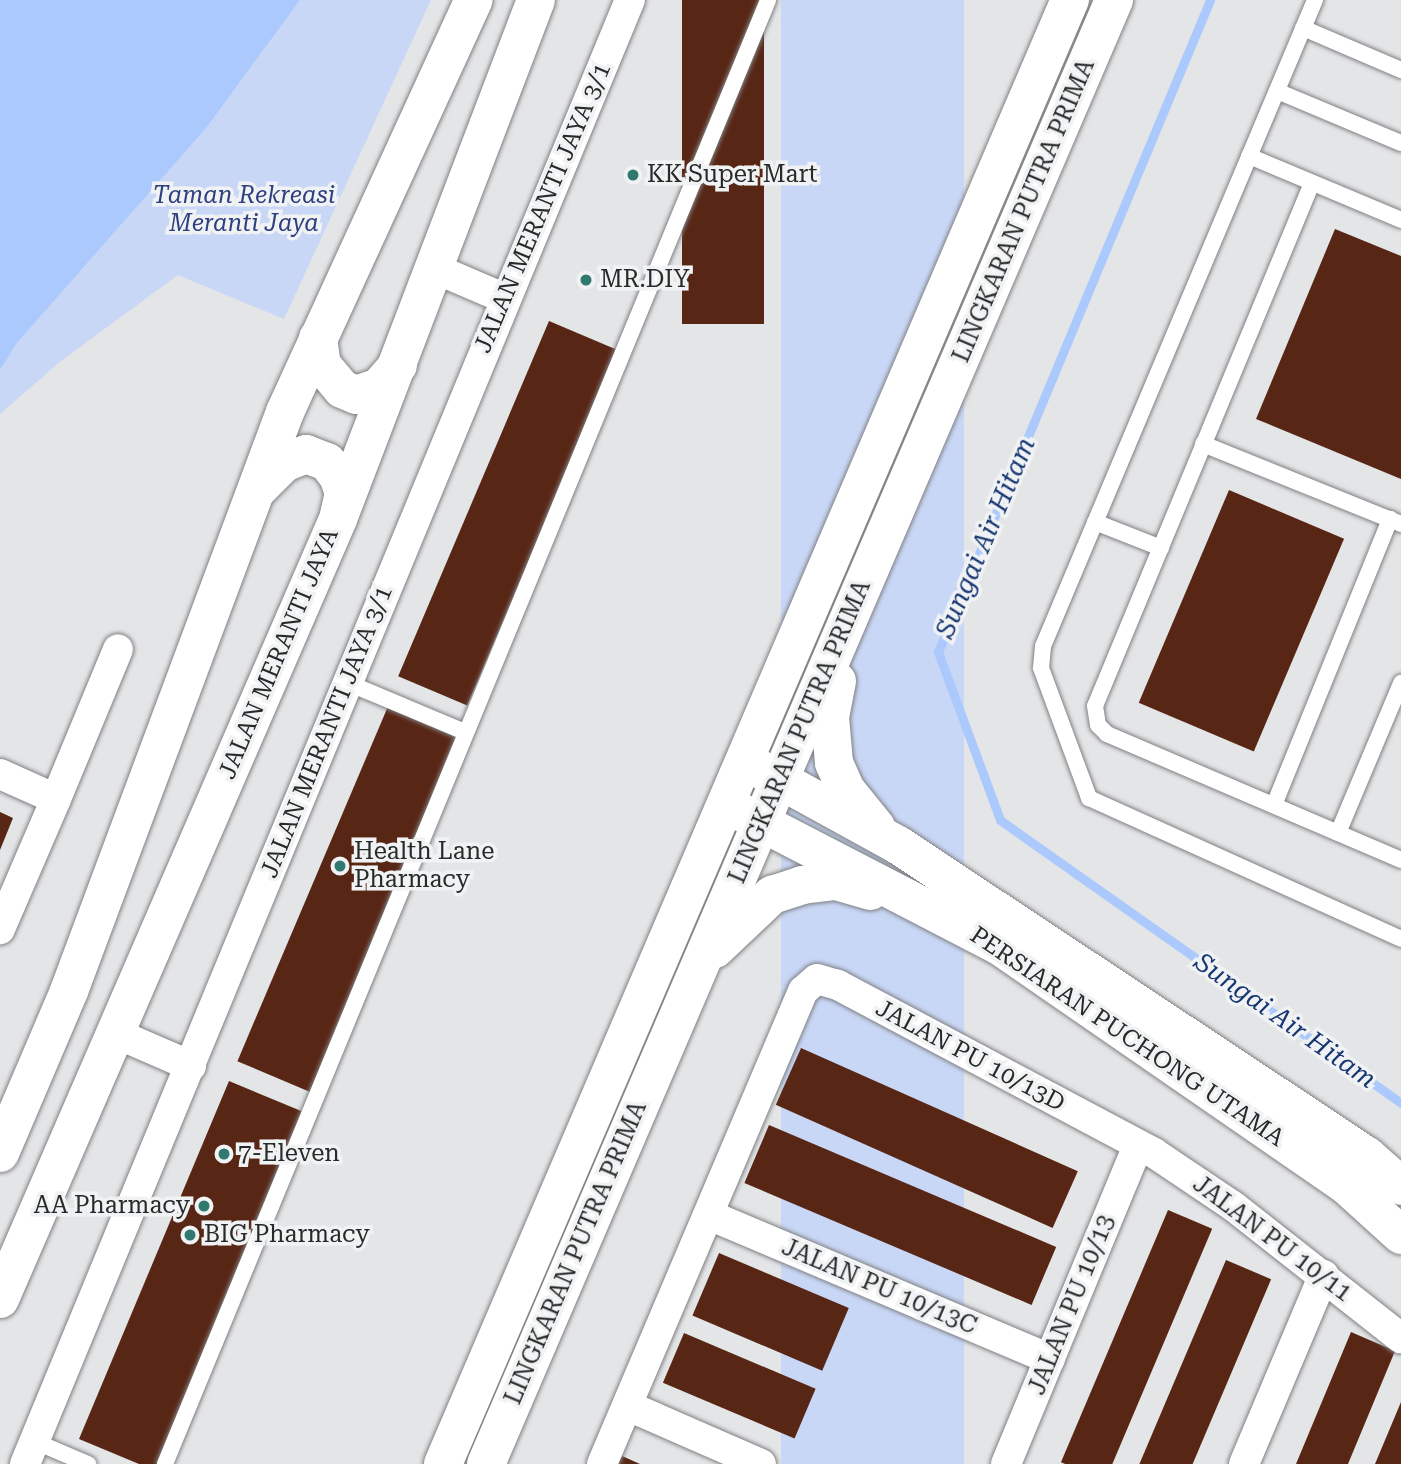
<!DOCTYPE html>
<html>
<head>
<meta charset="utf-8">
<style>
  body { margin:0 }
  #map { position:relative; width:1401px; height:1464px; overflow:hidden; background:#e4e5e7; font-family:"Roboto Serif",serif }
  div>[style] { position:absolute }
  .green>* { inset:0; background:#c9d7f7; transform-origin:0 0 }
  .water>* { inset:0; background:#abc9fc }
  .stream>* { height:9px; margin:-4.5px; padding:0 4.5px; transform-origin:4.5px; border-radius:4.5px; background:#abc9fc }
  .building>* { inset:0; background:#582615; transform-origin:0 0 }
  .roads { filter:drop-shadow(0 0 2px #808183) drop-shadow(0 0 2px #808183) }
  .lane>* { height:16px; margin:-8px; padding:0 8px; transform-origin:8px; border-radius:8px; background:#fff }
  .street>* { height:30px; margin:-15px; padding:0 15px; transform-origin:15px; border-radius:15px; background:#fff }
  .secondary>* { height:38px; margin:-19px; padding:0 19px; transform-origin:19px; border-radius:19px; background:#fff }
  .dots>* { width:19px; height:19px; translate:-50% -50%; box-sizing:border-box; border:4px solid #f1f2f4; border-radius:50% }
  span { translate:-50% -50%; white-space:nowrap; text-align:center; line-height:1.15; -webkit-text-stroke:7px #f1f2f4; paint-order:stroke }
  .poi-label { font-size:24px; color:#282929 }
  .left { translate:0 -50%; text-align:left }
  .right { translate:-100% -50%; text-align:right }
  .park-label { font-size:24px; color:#2d4080; font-style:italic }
  .street-label { font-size:24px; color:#282929 }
  .water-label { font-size:26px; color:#173772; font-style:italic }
</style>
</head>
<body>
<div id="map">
  <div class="green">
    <div style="clip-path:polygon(300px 0,431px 0,284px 319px,178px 275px,61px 361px,0 414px,0 370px,17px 343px,207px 127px)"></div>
    <div style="left:781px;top:0;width:183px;height:1585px"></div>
  </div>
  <div class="water">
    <div style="clip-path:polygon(0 0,300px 0,207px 127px,17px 343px,0 370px)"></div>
  </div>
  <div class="stream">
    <div style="left:1210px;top:0;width:706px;rotate:112.64deg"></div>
    <div style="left:938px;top:652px;width:179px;rotate:69.7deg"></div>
    <div style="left:1000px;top:820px;width:491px;rotate:35.2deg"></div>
  </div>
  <div class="building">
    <div style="left:682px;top:0;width:82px;height:324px"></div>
    <div style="clip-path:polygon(1335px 229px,1401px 256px,1401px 479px,1256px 419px)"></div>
    <div style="left:549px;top:321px;width:75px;height:386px;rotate:23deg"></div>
    <div style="left:1229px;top:490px;width:125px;height:231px;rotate:23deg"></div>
    <div style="left:389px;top:704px;width:79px;height:388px;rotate:23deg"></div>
    <div style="clip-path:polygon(0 812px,13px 818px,0 850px)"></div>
    <div style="left:801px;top:1048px;width:303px;height:62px;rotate:24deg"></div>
    <div style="clip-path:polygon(229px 1081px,306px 1113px,159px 1464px,139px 1464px,79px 1439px)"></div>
    <div style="left:769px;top:1125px;width:312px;height:63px;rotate:23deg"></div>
    <div style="left:1168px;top:1210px;width:48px;height:274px;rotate:23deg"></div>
    <div style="left:719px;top:1253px;width:141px;height:68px;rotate:23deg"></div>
    <div style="left:1226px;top:1260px;width:49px;height:222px;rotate:23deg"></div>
    <div style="clip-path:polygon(1351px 1332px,1395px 1351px,1348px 1464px,1296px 1464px)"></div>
    <div style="left:684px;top:1333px;width:143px;height:54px;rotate:23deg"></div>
    <div style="clip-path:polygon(1401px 1402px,1401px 1464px,1375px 1464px)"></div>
    <div style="clip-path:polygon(622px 1456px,640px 1464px,618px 1464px)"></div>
  </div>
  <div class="roads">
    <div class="lane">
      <div style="left:1315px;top:0;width:701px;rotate:112.83deg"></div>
      <div style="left:1043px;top:646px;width:22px;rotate:95deg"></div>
      <div style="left:1041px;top:668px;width:139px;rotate:69.7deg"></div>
      <div style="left:1089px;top:798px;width:342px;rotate:24.3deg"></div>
      <div style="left:1303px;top:28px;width:107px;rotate:23.2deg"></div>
      <div style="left:1277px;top:91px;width:134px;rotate:22.8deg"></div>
      <div style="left:1249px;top:156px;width:165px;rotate:22.8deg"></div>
      <div style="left:1312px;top:183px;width:566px;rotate:112.53deg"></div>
      <div style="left:1095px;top:706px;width:19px;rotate:81deg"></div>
      <div style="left:1098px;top:725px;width:13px;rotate:45deg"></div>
      <div style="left:1107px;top:734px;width:320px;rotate:23.2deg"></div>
      <div style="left:1203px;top:444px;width:214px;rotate:22deg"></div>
      <div style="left:1095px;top:522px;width:71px;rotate:21.5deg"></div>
      <div style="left:348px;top:683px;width:127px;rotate:22.7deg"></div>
      <div style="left:1274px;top:805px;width:309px;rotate:-67.9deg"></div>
      <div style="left:1338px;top:833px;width:163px;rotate:-67.2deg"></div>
      <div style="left:34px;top:1441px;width:59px;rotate:23.1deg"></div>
      <div style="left:165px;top:1464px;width:1583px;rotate:-67.61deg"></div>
    </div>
    <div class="street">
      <div style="left:436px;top:269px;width:76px;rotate:23.2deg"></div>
      <div style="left:0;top:774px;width:61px;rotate:24.1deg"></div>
      <div style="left:56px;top:799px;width:142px;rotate:113.3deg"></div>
      <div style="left:56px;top:799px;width:162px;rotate:-67.5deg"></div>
      <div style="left:115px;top:1033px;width:83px;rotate:23.5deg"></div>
      <div style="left:709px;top:1215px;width:370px;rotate:22.9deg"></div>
      <div style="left:628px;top:1406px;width:145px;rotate:23.6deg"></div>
      <div style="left:25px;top:1464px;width:1584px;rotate:-67.55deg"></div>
      <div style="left:602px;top:1464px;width:514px;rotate:-66.98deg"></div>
      <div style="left:803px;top:991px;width:18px;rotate:-41deg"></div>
      <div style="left:817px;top:979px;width:22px;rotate:16deg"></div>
      <div style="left:838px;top:985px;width:358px;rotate:28deg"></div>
      <div style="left:1154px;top:1153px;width:95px;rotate:33.9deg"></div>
      <div style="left:1233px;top:1206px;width:214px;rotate:38.2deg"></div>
      <div style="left:1006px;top:1464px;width:345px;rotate:-67.5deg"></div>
      <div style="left:1244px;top:1464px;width:205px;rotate:-67.1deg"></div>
    </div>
    <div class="secondary">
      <div style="left:318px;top:338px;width:27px;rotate:82deg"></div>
      <div style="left:322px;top:365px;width:31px;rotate:50deg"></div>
      <div style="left:342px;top:389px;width:15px;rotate:23deg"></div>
      <div style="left:356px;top:395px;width:24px;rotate:-19deg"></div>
      <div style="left:379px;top:387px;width:29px;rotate:-49deg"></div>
      <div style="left:256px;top:491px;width:40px;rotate:-45deg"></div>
      <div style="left:284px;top:463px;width:24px;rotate:-22deg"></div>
      <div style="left:306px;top:454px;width:22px;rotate:21deg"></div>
      <div style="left:327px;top:462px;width:18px;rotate:52deg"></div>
      <div style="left:338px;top:476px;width:18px;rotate:71deg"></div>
      <div style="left:344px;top:493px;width:22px;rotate:103deg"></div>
      <div style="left:837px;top:681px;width:37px;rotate:101deg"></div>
      <div style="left:830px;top:717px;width:46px;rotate:85deg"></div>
      <div style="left:834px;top:763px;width:30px;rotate:66deg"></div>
      <div style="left:846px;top:790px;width:48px;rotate:51deg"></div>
      <div style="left:758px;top:768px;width:160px;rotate:28.8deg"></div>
      <div style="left:898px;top:845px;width:563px;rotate:33.55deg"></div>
      <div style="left:1367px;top:1156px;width:45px;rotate:41.4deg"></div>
      <div style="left:739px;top:811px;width:292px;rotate:27.4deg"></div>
      <div style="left:998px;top:945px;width:424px;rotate:34.6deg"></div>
      <div style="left:1347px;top:1186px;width:73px;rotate:42.2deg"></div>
      <div style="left:715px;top:949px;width:79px;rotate:-43.5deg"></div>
      <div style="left:772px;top:895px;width:32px;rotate:-18deg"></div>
      <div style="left:802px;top:885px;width:34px;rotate:-7deg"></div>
      <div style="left:836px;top:881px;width:36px;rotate:16deg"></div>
      <div style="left:0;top:1153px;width:176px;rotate:-66.9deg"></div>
      <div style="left:69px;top:991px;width:618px;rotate:-69.54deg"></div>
      <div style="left:285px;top:412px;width:453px;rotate:-65.4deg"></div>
      <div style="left:0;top:1299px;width:850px;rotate:-66.57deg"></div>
      <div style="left:338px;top:519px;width:555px;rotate:-69.12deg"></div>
      <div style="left:443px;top:1464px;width:1593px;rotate:-66.82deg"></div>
      <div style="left:486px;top:1464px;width:1593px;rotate:-66.78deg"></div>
    </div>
  </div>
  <div class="dots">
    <div style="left:633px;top:175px;background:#31786e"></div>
    <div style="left:586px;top:280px;background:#31786e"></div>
    <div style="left:340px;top:866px;background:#31786e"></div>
    <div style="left:224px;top:1154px;background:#31786e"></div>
    <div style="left:204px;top:1206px;background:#31786e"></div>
    <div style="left:190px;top:1235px;background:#31786e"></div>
  </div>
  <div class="poi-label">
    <span class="left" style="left:647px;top:175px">KK Super Mart</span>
    <span class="left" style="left:600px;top:280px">MR.DIY</span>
    <span class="left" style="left:354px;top:866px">Health Lane<br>Pharmacy</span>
    <span class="left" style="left:238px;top:1154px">7-Eleven</span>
    <span class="right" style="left:190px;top:1206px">AA Pharmacy</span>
    <span class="left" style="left:204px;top:1235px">BIG Pharmacy</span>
  </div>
  <div class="park-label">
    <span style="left:244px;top:210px">Taman Rekreasi<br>Meranti Jaya</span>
  </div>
  <div class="street-label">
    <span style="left:543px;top:208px;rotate:-67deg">JALAN MERANTI JAYA 3/1</span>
    <span style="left:1024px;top:211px;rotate:-67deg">LINGKARAN PUTRA PRIMA</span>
    <span style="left:279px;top:654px;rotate:-67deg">JALAN MERANTI JAYA</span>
    <span style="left:327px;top:732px;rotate:-68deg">JALAN MERANTI JAYA 3/1</span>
    <span style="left:800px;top:732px;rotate:-67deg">LINGKARAN PUTRA PRIMA</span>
    <span style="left:1127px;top:1037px;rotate:34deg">PERSIARAN PUCHONG UTAMA</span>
    <span style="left:970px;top:1056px;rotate:28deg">JALAN PU 10/13D</span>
    <span style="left:1272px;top:1239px;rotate:37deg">JALAN PU 10/11</span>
    <span style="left:576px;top:1253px;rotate:-67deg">LINGKARAN PUTRA PRIMA</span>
    <span style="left:879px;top:1287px;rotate:23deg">JALAN PU 10/13C</span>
    <span style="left:1072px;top:1305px;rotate:-68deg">JALAN PU 10/13</span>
  </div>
  <div class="water-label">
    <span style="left:986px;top:538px;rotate:-67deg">Sungai Air Hitam</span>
    <span style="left:1285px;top:1021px;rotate:35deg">Sungai Air Hitam</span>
  </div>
</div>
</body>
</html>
